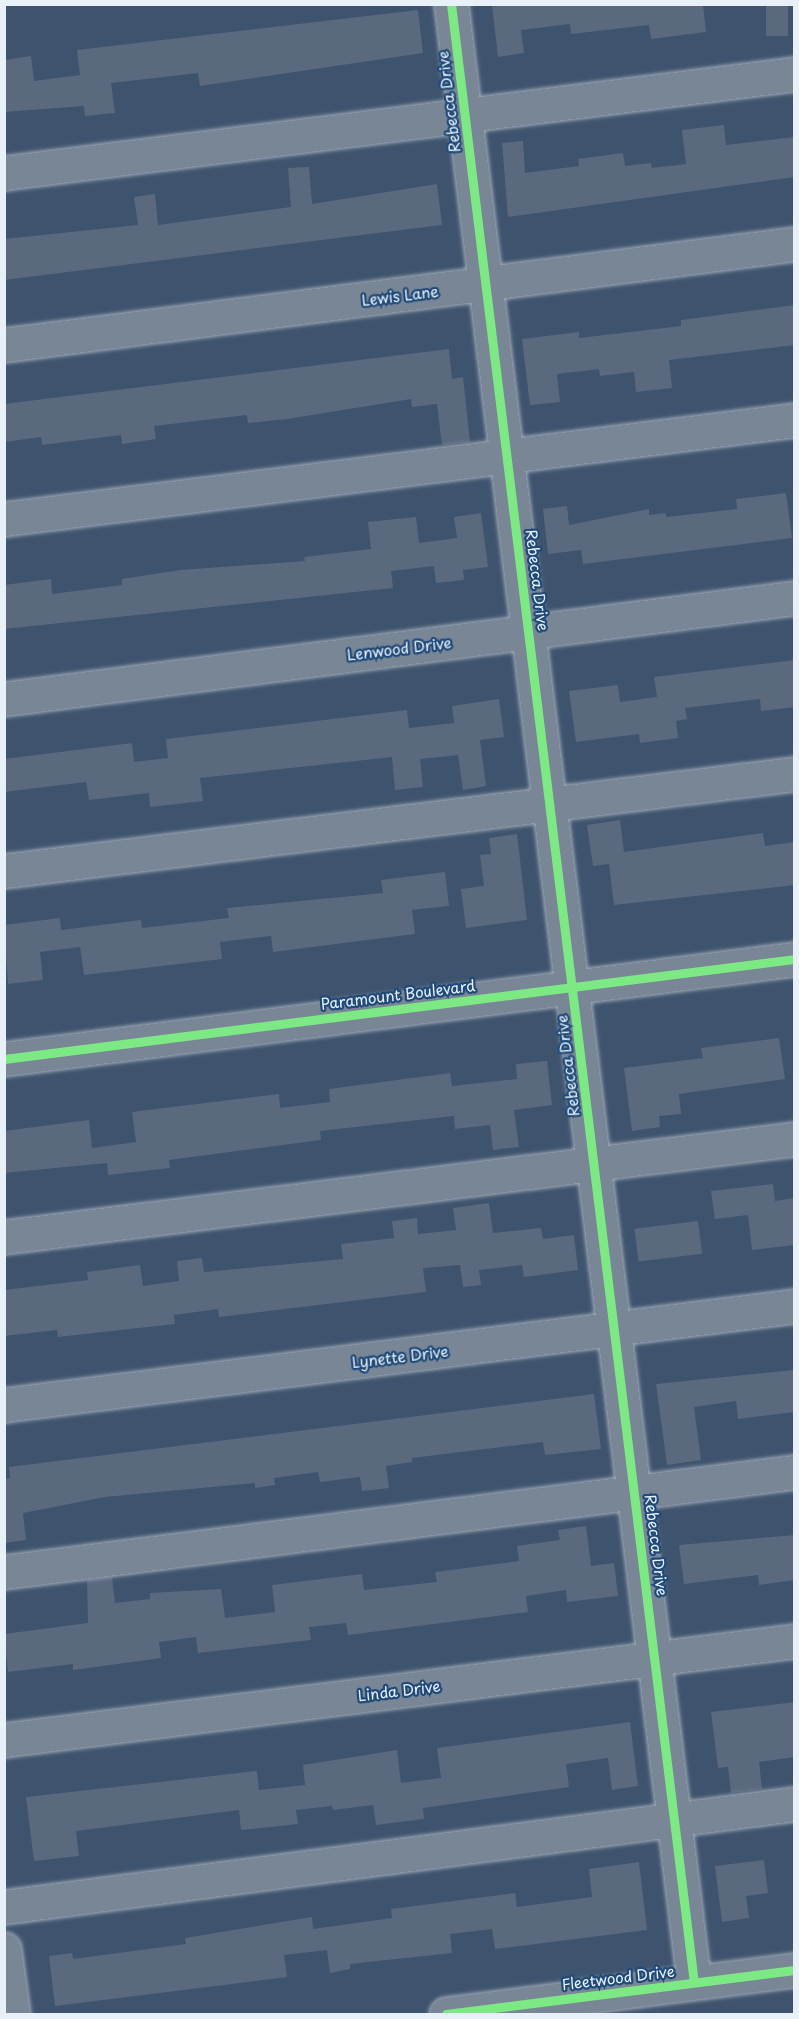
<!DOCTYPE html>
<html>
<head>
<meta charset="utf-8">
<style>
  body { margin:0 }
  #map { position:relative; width:799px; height:2019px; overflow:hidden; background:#3e536d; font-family:"Playpen Sans",sans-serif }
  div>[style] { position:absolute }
  .building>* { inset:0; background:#5b697e; transform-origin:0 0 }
  .roads { filter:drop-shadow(0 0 2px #9ea9b7) drop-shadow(0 0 2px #9ea9b7) }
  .minor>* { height:33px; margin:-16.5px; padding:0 16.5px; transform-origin:16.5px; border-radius:16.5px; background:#798695 }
  .major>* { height:33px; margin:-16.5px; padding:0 16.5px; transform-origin:16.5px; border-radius:16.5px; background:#798695 }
  .cycleway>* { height:9px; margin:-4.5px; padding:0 4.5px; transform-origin:4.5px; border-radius:4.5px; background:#7ce984 }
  span { translate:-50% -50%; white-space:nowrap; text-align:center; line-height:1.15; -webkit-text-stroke:4.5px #1f4a7a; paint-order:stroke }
  .street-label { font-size:15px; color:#e8f1f8 }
  .frame { position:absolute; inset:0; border:6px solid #e8f1f8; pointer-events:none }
</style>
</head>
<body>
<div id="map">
  <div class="building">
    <div style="clip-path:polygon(492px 4px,703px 4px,706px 32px,651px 39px,649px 25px,571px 34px,570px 24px,521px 30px,524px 53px,498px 57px)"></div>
    <div style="left:766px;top:4px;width:22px;height:32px"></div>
    <div style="clip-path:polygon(418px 10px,423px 53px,200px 86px,198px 73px,111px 83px,115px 113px,85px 116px,84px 106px,4px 112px,4px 60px,31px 56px,34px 81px,80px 75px,77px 50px)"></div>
    <div style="clip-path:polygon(724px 125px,726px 145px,795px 137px,795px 177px,508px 217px,502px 143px,523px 141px,525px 173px,579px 166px,578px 159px,623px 153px,625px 166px,651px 163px,652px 168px,686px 164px,682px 130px)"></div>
    <div style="clip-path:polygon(309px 167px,312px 204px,437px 184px,442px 225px,4px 280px,4px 239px,138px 225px,134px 197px,155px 194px,158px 225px,291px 207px,288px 168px)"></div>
    <div style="clip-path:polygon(795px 305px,795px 345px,669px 360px,672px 388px,636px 392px,634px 372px,600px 376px,599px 369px,557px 374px,560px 402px,530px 405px,522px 339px,579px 332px,579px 338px,681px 326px,681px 320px)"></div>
    <div style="clip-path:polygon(449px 349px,452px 379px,463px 377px,470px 442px,442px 445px,437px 404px,412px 407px,411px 399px,287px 419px,248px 423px,247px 415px,154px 426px,156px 439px,122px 444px,121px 435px,42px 445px,41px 437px,4px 442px,4px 404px)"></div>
    <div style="clip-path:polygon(786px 493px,792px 538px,583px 564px,581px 550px,548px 554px,543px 509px,567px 506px,569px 525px,649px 509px,649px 515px,666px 513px,666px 517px,737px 509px,736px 499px)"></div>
    <div style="clip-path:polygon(481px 513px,488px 567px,463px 570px,464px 580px,436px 583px,434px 566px,391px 571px,393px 588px,4px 629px,4px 585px,51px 579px,52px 594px,122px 585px,122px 579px,180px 570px,305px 561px,304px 557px,371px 549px,368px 522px,416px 517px,419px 543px,457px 538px,454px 517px)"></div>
    <div style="clip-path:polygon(795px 660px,795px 707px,761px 711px,760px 699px,685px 708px,687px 719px,676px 721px,678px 738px,640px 743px,639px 734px,576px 742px,569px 691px,618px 685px,620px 702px,657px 697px,654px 677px)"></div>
    <div style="clip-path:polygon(499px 699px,504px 737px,480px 740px,486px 786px,463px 790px,458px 755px,420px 759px,423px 787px,395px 790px,392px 757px,200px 778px,203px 801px,150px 807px,149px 793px,89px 800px,86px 782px,4px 792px,4px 759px,132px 743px,134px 762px,168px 758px,166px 739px,407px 710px,409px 728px,454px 723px,452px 706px)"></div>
    <div style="clip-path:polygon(620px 820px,624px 852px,763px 833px,765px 846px,795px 842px,795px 885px,614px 905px,609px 864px,593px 866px,587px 825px)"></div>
    <div style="clip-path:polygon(517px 834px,527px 920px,466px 928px,461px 889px,484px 886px,480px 855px,491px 854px,489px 838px)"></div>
    <div style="clip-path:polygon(445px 872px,449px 906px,412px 910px,415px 934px,273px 952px,271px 936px,220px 942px,222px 959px,84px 975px,80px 947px,40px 952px,43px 980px,8px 984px,4px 925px,60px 918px,61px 930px,141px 920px,142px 928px,229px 918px,227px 908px,383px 893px,381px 880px)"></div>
    <div style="clip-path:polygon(779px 1038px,785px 1079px,679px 1094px,681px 1114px,659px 1116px,660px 1127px,632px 1131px,624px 1068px,703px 1058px,701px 1048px)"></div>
    <div style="clip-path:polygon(547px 1061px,552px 1105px,514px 1110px,519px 1147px,493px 1150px,490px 1125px,455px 1129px,454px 1116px,320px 1131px,321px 1140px,169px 1160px,170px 1168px,108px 1175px,107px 1163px,4px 1173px,4px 1131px,89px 1120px,92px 1148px,136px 1142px,132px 1112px,279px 1094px,280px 1108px,330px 1102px,329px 1089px,450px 1073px,452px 1086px,517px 1079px,516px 1064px)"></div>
    <div style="clip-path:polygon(773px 1184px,775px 1201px,795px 1198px,795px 1245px,752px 1250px,748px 1215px,715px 1219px,711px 1191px)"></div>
    <div style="clip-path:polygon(489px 1203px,493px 1233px,541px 1228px,543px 1239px,574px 1235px,578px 1270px,524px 1277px,522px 1265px,479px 1270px,481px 1285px,463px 1287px,460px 1265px,423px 1268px,426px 1292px,219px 1317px,218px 1309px,174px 1315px,175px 1324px,58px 1337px,57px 1330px,4px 1336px,4px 1290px,88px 1280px,87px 1272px,140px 1265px,143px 1286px,179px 1281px,177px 1261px,202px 1258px,204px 1272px,343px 1259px,341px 1244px,394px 1238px,392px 1221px,417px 1218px,418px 1234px,456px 1230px,453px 1208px)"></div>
    <div style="left:698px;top:1221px;width:33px;height:64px;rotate:83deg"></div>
    <div style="clip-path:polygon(795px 1370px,795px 1412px,738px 1419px,736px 1401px,694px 1407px,701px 1460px,667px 1465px,656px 1384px)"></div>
    <div style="clip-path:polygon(594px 1394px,601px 1449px,545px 1455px,543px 1442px,412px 1458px,412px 1462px,386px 1466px,389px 1488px,362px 1491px,360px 1477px,320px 1482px,318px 1472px,274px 1478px,275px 1485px,255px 1488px,255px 1483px,105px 1497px,23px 1513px,26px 1540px,4px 1543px,4px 1479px,10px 1478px,9px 1467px)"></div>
    <div style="clip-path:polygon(586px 1526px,591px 1566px,614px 1563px,618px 1596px,567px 1602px,566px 1590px,526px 1596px,528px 1612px,348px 1635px,346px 1623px,309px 1627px,311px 1640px,198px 1653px,196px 1637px,159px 1642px,161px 1658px,73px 1670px,73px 1664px,8px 1672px,4px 1634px,88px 1623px,87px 1580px,112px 1577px,115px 1603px,150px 1599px,150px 1593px,221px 1589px,225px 1618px,275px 1612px,272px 1585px,362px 1574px,364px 1590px,437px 1582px,435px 1572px,519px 1561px,517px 1546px,560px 1540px,558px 1530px)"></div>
    <div style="clip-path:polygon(795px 1535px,795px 1580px,759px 1585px,758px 1575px,684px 1584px,679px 1545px)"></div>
    <div style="clip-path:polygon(795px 1702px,795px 1757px,759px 1762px,762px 1789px,731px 1793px,728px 1767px,718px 1768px,711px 1712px)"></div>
    <div style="clip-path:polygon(630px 1722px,638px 1786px,612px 1790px,608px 1758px,566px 1764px,569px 1787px,423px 1808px,424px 1819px,376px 1825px,373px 1805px,333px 1810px,332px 1806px,296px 1810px,298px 1824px,241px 1830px,239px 1810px,76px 1831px,79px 1856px,34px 1861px,26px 1797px,257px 1771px,259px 1790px,305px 1785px,303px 1765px,397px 1750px,401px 1783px,441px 1778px,437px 1748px)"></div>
    <div style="clip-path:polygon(764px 1860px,768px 1893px,746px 1896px,749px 1918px,722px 1922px,715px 1866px)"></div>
    <div style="clip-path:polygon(639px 1862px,647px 1930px,495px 1949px,492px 1929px,450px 1934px,452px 1953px,350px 1964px,350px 1969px,330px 1973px,327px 1950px,284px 1955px,287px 1977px,55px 2006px,49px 1956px,72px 1953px,73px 1959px,186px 1944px,185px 1938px,312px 1917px,313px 1929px,392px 1918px,391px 1909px,515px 1893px,517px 1907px,592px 1897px,589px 1869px)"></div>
  </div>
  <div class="roads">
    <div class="minor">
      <div style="left:451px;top:4px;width:1993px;rotate:83deg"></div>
      <div style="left:4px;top:173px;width:796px;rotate:-7.14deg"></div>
      <div style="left:4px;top:345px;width:796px;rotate:-7.29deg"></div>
      <div style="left:4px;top:519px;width:796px;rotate:-7.14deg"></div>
      <div style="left:4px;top:699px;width:796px;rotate:-7.29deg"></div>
      <div style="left:4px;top:871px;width:796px;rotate:-7deg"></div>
      <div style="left:4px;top:1237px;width:796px;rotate:-7.07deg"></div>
      <div style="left:4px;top:1405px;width:796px;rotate:-7.14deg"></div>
      <div style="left:4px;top:1572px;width:796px;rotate:-7.21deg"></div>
      <div style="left:4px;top:1740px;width:796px;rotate:-7.14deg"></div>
      <div style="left:4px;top:1907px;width:797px;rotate:-7.43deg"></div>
      <div style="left:4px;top:1949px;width:66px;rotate:82.1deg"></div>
      <div style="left:446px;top:2014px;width:351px;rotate:-7.2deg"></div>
    </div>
    <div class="major">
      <div style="left:4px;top:1059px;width:796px;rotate:-7.21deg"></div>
    </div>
  </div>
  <div class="cycleway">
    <div style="left:451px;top:4px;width:1993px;rotate:83deg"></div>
    <div style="left:4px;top:1059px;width:796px;rotate:-7.21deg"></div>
    <div style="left:446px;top:2014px;width:351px;rotate:-7.2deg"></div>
  </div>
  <div class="street-label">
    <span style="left:448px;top:102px;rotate:-97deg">Rebecca Drive</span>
    <span style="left:400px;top:295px;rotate:-7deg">Lewis Lane</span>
    <span style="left:538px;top:580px;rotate:83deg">Rebecca Drive</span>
    <span style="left:399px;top:648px;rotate:-7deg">Lenwood Drive</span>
    <span style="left:398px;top:994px;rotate:-7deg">Paramount Boulevard</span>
    <span style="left:567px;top:1066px;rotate:-97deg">Rebecca Drive</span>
    <span style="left:400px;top:1356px;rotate:-7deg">Lynette Drive</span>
    <span style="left:657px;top:1545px;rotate:83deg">Rebecca Drive</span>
    <span style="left:399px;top:1690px;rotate:-7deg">Linda Drive</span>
    <span style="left:618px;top:1977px;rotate:-7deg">Fleetwood Drive</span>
  </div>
  <div class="frame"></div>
</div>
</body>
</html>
